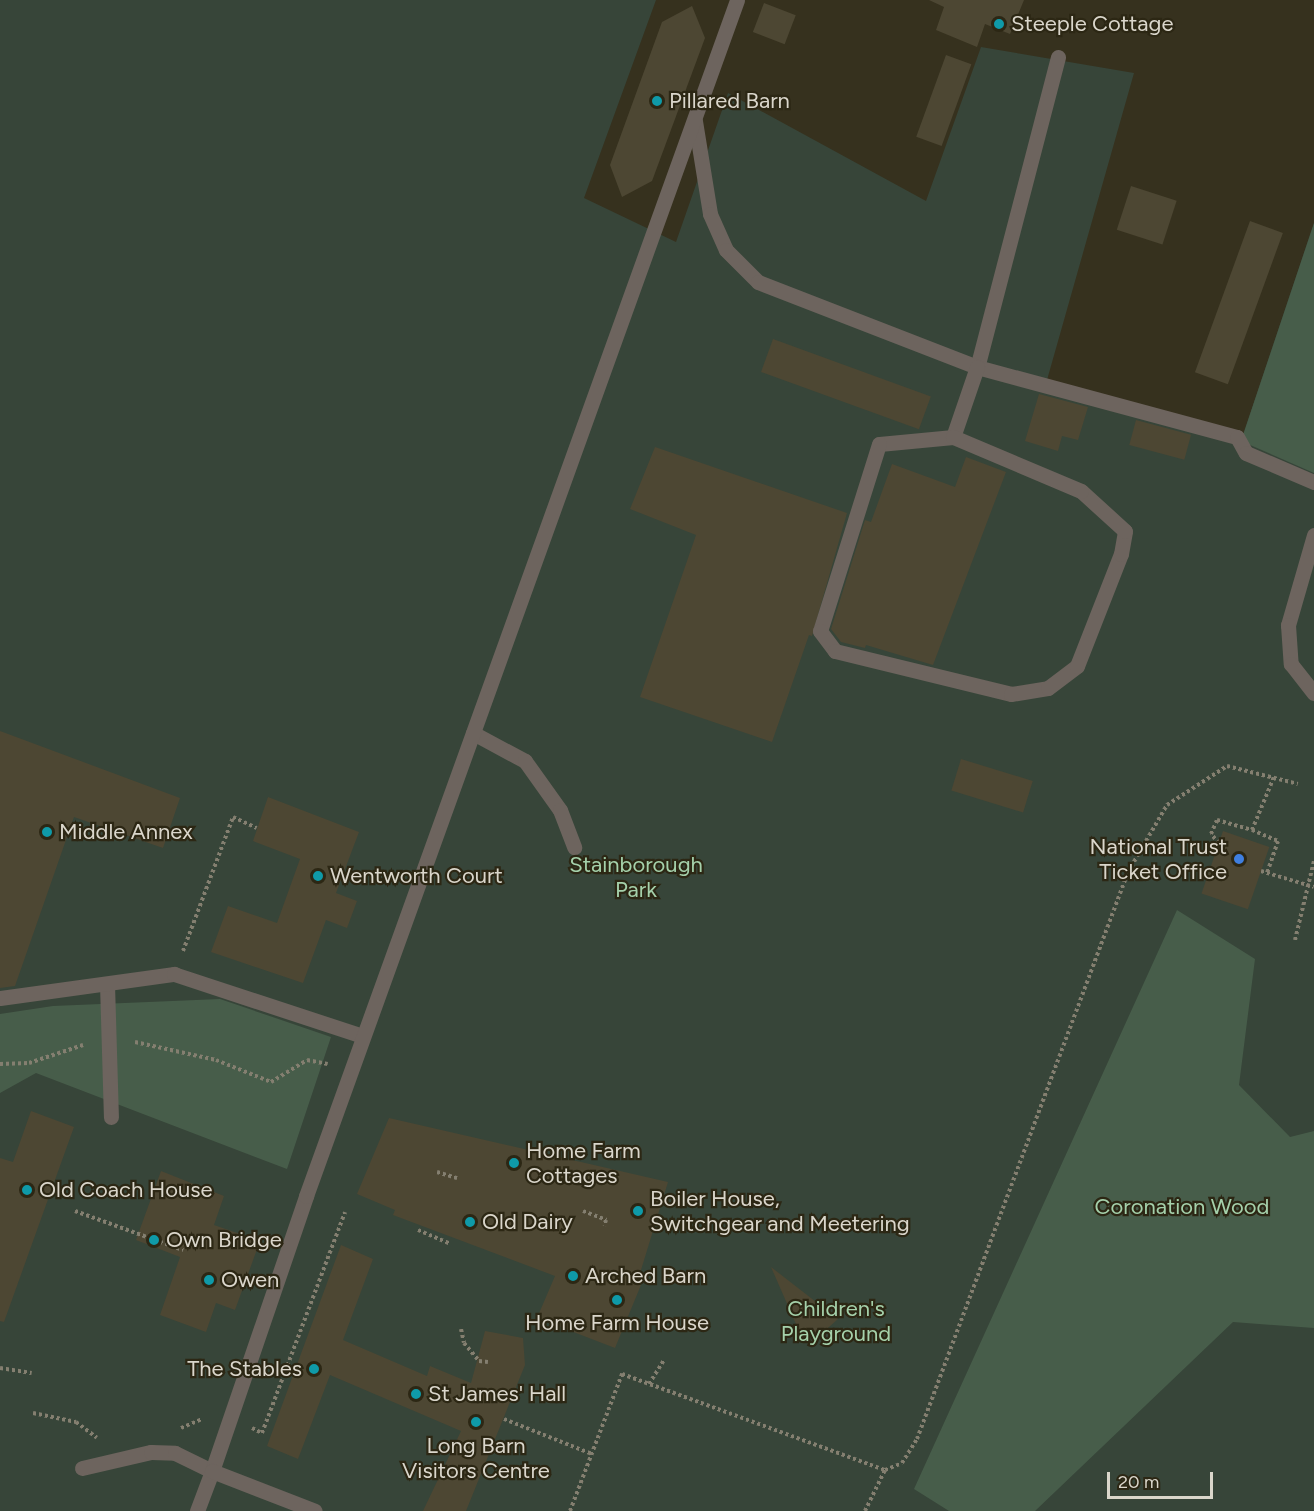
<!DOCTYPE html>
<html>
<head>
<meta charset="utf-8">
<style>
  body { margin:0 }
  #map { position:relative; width:1314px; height:1511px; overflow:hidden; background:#36311e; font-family:Figtree,sans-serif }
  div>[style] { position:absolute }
  .green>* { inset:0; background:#374539 }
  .forest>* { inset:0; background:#475d4a }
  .building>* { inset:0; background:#4d4733; transform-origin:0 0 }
  .path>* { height:4px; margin-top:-2px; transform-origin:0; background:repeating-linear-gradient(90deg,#847f70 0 3px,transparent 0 6px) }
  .minor>* { height:15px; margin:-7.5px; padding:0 7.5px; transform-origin:7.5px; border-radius:7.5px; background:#6d645e }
  .dots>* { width:16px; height:16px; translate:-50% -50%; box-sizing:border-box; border:3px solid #2c2714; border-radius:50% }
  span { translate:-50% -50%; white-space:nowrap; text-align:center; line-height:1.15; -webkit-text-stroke:4.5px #2c2714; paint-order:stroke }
  .poi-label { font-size:22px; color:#dad6cb }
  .left { translate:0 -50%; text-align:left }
  .right { translate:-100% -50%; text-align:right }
  .park-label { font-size:22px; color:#a5d1ab }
  .scale { position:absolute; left:1107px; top:1472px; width:106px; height:27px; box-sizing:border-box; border:3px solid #dad6cb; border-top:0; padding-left:8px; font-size:18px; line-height:21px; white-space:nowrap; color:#dad6cb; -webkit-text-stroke:4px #2c2714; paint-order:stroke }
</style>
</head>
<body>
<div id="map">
  <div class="green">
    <div style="clip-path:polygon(0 0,656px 0,584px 198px,676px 242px,728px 93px,926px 201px,981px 47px,1134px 73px,1047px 380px,1241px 441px,1314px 223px,1314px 1511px,0 1511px)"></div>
  </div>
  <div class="forest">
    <div style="clip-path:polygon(1314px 223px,1314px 473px,1241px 441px)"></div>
    <div style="clip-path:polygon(1177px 910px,1255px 959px,1239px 1085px,1290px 1137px,1314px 1131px,1314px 1328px,1233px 1322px,1035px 1511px,949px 1511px,914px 1489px)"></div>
    <div style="clip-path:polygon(220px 999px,331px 1037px,287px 1169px,36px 1073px,0 1093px,0 1014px,53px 1006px)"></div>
  </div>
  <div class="building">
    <div style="clip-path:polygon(929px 0,1024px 0,1010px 34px,985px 24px,977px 47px,936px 30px,944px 7px)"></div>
    <div style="left:764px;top:3px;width:34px;height:31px;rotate:21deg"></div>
    <div style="clip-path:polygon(692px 6px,705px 38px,652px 181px,622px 197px,610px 165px,662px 22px)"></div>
    <div style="left:946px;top:55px;width:27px;height:87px;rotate:20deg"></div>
    <div style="left:1131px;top:186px;width:48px;height:46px;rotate:18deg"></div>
    <div style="left:1250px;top:221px;width:35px;height:161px;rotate:20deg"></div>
    <div style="left:773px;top:339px;width:168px;height:35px;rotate:20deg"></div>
    <div style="clip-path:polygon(1039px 394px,1088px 407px,1078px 440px,1062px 436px,1058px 451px,1025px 441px)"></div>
    <div style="left:1136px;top:420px;width:57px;height:26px;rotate:15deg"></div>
    <div style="clip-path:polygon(655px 447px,847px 513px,812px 636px,809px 635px,772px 742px,640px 697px,696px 535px,630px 509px)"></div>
    <div style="clip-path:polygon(966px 457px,1006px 472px,933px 665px,866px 645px,865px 648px,841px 642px,831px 629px,865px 520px,871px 522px,892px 464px,955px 487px)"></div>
    <div style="clip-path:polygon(0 731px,180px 798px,163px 848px,74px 817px,15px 986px,0 988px)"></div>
    <div style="left:961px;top:759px;width:75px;height:33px;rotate:17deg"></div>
    <div style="clip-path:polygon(268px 797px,359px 832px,336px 893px,357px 901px,347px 928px,326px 920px,303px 983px,211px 952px,228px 906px,277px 923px,300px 859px,253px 841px)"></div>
    <div style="left:1223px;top:831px;width:49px;height:66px;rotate:19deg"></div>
    <div style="clip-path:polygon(31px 1111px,74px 1127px,4px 1322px,0 1321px,0 1158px,13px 1162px)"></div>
    <div style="clip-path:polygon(389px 1118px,668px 1182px,637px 1283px,641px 1285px,615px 1348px,537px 1318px,555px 1276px,393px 1215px,395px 1210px,357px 1194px)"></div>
    <div style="clip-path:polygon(161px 1171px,224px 1196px,214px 1225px,260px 1241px,235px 1310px,216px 1303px,206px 1332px,160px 1315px,180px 1257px,136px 1240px)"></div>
    <div style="clip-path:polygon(341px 1245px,373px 1259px,343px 1340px,427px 1376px,430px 1366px,471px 1383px,485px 1331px,523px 1338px,525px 1365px,466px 1511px,423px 1511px,461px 1431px,330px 1375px,298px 1459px,267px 1446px)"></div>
    <div style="clip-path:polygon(771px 1267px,838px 1319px,820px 1335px,799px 1331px)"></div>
  </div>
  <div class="path">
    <div style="left:1252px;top:830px;width:28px;rotate:23deg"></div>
    <div style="left:1278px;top:841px;width:34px;rotate:109deg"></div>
    <div style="left:1219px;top:843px;width:12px;rotate:-132deg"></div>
    <div style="left:1211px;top:834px;width:15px;rotate:-67deg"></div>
    <div style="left:1217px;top:820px;width:36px;rotate:16deg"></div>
    <div style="left:1252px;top:830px;width:57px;rotate:-67.5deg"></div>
    <div style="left:1261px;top:871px;width:55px;rotate:16.8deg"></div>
    <div style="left:1295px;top:940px;width:81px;rotate:-76.5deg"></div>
    <div style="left:183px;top:951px;width:143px;rotate:-69.5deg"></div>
    <div style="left:233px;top:817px;width:26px;rotate:25deg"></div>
    <div style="left:135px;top:1042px;width:83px;rotate:12.5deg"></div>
    <div style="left:216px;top:1060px;width:59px;rotate:21.8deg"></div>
    <div style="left:271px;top:1082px;width:42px;rotate:-31.4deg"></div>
    <div style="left:307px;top:1060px;width:21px;rotate:11deg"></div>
    <div style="left:0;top:1064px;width:29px;rotate:-2deg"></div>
    <div style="left:29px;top:1063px;width:57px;rotate:-18.4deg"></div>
    <div style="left:437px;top:1172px;width:21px;rotate:17deg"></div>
    <div style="left:75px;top:1211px;width:115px;rotate:19.9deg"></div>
    <div style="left:583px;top:1211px;width:25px;rotate:21deg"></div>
    <div style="left:606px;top:1220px;width:6px;rotate:108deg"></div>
    <div style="left:418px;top:1230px;width:34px;rotate:23deg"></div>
    <div style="left:461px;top:1329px;width:14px;rotate:78deg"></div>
    <div style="left:464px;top:1343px;width:23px;rotate:50deg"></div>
    <div style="left:479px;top:1361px;width:9px;rotate:6deg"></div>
    <div style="left:0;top:1368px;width:32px;rotate:9deg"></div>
    <div style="left:649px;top:1384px;width:28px;rotate:-58deg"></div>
    <div style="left:33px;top:1413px;width:44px;rotate:11.8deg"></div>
    <div style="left:76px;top:1422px;width:26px;rotate:37deg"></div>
    <div style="left:504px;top:1419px;width:95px;rotate:21.7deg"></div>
    <div style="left:181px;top:1428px;width:23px;rotate:-23deg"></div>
    <div style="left:252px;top:1428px;width:11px;rotate:27deg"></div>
    <div style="left:262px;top:1433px;width:236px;rotate:-69.4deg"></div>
    <div style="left:570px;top:1511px;width:147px;rotate:-69.2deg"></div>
    <div style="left:622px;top:1374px;width:280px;rotate:20.1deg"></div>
    <div style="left:885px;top:1470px;width:18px;rotate:-22deg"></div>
    <div style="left:902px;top:1463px;width:28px;rotate:-58deg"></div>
    <div style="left:917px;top:1439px;width:605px;rotate:-69.59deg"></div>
    <div style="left:1128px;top:872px;width:78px;rotate:-59.8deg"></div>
    <div style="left:1167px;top:805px;width:72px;rotate:-33deg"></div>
    <div style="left:1227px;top:766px;width:73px;rotate:14.2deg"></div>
    <div style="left:865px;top:1511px;width:46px;rotate:-64deg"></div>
  </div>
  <div class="minor">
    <div style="left:1058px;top:57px;width:320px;rotate:104.6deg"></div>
    <div style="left:977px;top:367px;width:269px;rotate:15.1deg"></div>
    <div style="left:1237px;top:437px;width:18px;rotate:61deg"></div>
    <div style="left:1246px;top:453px;width:74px;rotate:23.1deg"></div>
    <div style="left:695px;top:121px;width:94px;rotate:80.8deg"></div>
    <div style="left:710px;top:214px;width:39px;rotate:66deg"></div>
    <div style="left:726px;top:250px;width:45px;rotate:45deg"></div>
    <div style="left:758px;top:282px;width:235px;rotate:21.2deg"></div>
    <div style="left:977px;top:367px;width:74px;rotate:108.9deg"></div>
    <div style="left:953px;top:437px;width:74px;rotate:174.6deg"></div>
    <div style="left:879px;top:444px;width:196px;rotate:107.5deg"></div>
    <div style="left:820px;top:631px;width:25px;rotate:53deg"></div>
    <div style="left:835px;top:651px;width:181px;rotate:13.7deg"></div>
    <div style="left:1011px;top:694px;width:37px;rotate:-9deg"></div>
    <div style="left:1048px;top:688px;width:36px;rotate:-37deg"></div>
    <div style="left:1077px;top:666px;width:120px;rotate:-68.6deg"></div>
    <div style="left:1121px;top:554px;width:23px;rotate:-80deg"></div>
    <div style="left:1125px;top:531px;width:59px;rotate:-137.7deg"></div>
    <div style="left:1081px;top:491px;width:139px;rotate:-157.1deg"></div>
    <div style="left:1314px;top:535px;width:94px;rotate:106.1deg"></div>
    <div style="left:1288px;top:625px;width:39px;rotate:86deg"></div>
    <div style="left:1291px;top:664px;width:37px;rotate:52deg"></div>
    <div style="left:473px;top:733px;width:59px;rotate:28.3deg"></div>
    <div style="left:525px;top:761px;width:60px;rotate:54.5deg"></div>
    <div style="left:560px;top:810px;width:40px;rotate:69deg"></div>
    <div style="left:107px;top:984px;width:133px;rotate:88.3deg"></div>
    <div style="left:0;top:998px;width:176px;rotate:-7.9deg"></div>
    <div style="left:174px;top:974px;width:199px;rotate:18.2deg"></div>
    <div style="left:82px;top:1468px;width:71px;rotate:-13.1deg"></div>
    <div style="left:151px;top:1452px;width:24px;rotate:2deg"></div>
    <div style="left:175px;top:1453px;width:41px;rotate:25.9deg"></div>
    <div style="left:212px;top:1471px;width:291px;rotate:-71.1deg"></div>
    <div style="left:306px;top:1196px;width:1271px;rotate:-70.18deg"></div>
    <div style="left:197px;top:1511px;width:43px;rotate:-69.4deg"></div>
    <div style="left:212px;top:1471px;width:110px;rotate:21.2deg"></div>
  </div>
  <div class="dots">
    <div style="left:999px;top:24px;background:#0f9aa8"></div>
    <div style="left:657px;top:101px;background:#0f9aa8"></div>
    <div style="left:47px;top:832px;background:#0f9aa8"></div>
    <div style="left:1239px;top:859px;background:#3f7fe0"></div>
    <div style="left:318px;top:876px;background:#0f9aa8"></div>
    <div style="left:514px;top:1163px;background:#0f9aa8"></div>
    <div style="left:27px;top:1190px;background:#0f9aa8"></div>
    <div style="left:638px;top:1211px;background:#0f9aa8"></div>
    <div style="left:470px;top:1222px;background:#0f9aa8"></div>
    <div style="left:154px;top:1240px;background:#0f9aa8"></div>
    <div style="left:573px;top:1276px;background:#0f9aa8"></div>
    <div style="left:209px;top:1280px;background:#0f9aa8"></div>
    <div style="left:617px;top:1300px;background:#0f9aa8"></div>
    <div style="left:314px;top:1369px;background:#0f9aa8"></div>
    <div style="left:416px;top:1394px;background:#0f9aa8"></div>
    <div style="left:476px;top:1422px;background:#0f9aa8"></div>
  </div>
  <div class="poi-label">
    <span class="left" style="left:1011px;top:24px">Steeple Cottage</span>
    <span class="left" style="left:669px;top:101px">Pillared Barn</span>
    <span class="left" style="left:59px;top:832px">Middle Annex</span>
    <span class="right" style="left:1227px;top:859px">National Trust<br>Ticket Office</span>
    <span class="left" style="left:330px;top:876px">Wentworth Court</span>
    <span class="left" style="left:526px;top:1163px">Home Farm<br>Cottages</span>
    <span class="left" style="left:39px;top:1190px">Old Coach House</span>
    <span class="left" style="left:650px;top:1211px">Boiler House,<br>Switchgear and Meetering</span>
    <span class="left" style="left:482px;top:1222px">Old Dairy</span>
    <span class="left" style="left:166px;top:1240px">Own Bridge</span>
    <span class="left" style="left:585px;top:1276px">Arched Barn</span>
    <span class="left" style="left:221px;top:1280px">Owen</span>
    <span style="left:617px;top:1323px">Home Farm House</span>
    <span class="right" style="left:302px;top:1369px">The Stables</span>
    <span class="left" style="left:428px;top:1394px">St James' Hall</span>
    <span style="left:476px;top:1458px">Long Barn<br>Visitors Centre</span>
  </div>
  <div class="park-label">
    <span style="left:636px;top:877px">Stainborough<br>Park</span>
    <span style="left:1182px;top:1207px">Coronation Wood</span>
    <span style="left:836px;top:1321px">Children's<br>Playground</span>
  </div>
  <div class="scale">20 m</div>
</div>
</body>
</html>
